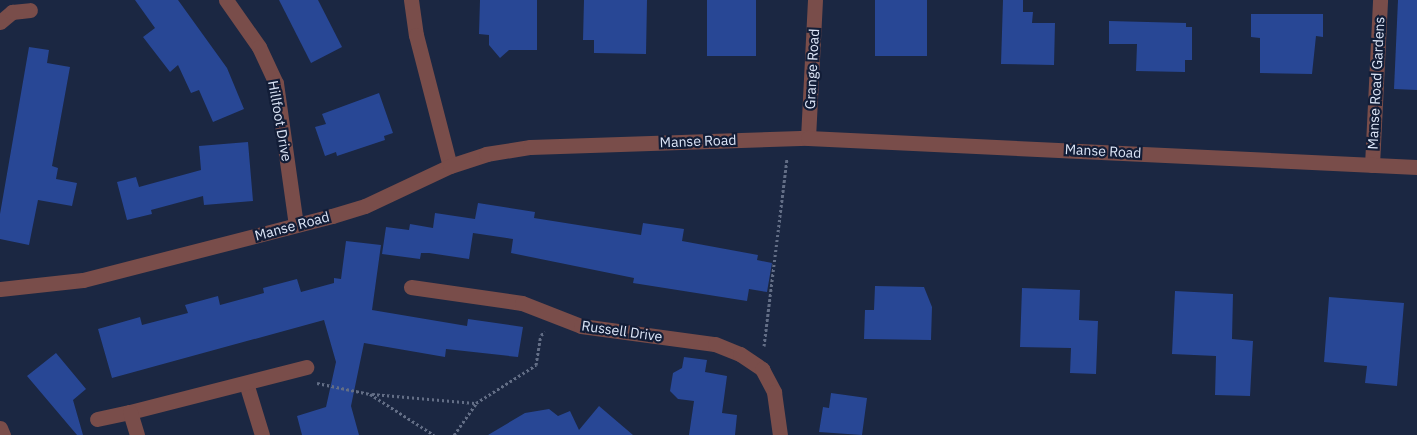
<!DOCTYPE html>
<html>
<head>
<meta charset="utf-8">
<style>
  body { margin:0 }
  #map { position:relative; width:1417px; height:435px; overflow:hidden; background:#1b2742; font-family:"IBM Plex Sans",sans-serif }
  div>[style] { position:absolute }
  .building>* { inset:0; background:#284795; transform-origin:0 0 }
  .path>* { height:3px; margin-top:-1.5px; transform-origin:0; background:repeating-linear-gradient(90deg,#636e86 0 2.5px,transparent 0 5px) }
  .minor>* { height:15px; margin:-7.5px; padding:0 7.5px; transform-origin:7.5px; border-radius:7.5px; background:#794d4a }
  span { translate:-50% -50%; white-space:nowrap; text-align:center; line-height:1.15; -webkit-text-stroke:4.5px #121d37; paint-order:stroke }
  .street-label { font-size:14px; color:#dde6f8 }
</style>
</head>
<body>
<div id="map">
  <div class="building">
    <div style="clip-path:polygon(135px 0,178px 0,227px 68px,244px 109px,213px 122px,199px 90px,191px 93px,178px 65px,170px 72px,143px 37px,155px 28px)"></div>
    <div style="clip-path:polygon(279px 0,318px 0,342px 47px,311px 63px)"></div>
    <div style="clip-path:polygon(480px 0,537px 0,537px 50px,509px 50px,500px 58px,489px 45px,489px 35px,479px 34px)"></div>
    <div style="clip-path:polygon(584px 0,647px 0,646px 54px,594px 53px,594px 40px,583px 40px)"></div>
    <div style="left:707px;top:0;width:49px;height:56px"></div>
    <div style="left:875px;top:0;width:52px;height:56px"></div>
    <div style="clip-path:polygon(1003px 0,1023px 0,1023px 12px,1033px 12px,1032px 23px,1055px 23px,1054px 65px,1001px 64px)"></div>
    <div style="clip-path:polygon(1398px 0,1417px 0,1417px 90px,1394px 89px)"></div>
    <div style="clip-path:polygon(1251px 14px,1323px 14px,1323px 37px,1316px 36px,1312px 74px,1260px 73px,1260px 38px,1251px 37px)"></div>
    <div style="clip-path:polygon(1109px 21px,1186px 23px,1186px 27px,1192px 27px,1192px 60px,1185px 60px,1185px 72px,1136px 71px,1137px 44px,1109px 44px)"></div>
    <div style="clip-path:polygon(29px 47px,49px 50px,47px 63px,70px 67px,52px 166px,58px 168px,56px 179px,77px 183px,72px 206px,38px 200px,29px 245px,0 239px,0 214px)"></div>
    <div style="clip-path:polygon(379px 93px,393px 133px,384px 136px,385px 140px,337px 156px,336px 152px,325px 156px,315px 127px,326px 124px,322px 114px)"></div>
    <div style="clip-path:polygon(248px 142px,253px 201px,204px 205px,203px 196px,151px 210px,152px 214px,127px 220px,117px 182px,136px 177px,139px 187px,201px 170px,199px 146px)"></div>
    <div style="clip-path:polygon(478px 203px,535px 212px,534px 218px,641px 235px,643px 223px,684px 229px,682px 241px,758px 255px,757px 260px,772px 263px,767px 292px,749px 289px,747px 301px,633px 283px,634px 278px,511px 253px,513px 239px,473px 233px,469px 259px,429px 253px,421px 253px,420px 259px,382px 254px,386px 227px,409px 230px,410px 224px,433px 228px,435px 213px,475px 219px)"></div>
    <div style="clip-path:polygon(346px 241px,381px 245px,372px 310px,467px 326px,468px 319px,523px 327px,518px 357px,446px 349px,445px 357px,364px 343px,351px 406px,359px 435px,302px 435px,297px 416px,326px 407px,336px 362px,324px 320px,112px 378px,98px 329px,140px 317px,142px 325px,188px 313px,185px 305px,218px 296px,220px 305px,264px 293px,263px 288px,297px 279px,301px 292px,334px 283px,334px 278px,341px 279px)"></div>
    <div style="clip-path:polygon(875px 286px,924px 287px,932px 307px,931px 340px,864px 339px,865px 310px,874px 310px)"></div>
    <div style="clip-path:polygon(1022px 288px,1080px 290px,1079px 320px,1098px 321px,1096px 374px,1070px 373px,1071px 348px,1020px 347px)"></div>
    <div style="clip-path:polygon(1175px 291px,1233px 294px,1232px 339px,1253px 341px,1250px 396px,1215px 395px,1216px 356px,1172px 354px)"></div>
    <div style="clip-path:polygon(1329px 297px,1404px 303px,1397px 386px,1365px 383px,1367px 366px,1324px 362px)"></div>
    <div style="clip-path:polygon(56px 353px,86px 389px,73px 400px,83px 435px,77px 435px,27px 376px)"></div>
    <div style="clip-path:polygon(684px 357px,707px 360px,705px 372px,727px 376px,722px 413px,737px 415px,735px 435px,689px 435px,694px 401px,678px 399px,670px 391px,673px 373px,682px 368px)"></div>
    <div style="clip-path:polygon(831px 393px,867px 398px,862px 435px,819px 432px,823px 407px,829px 408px)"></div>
    <div style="clip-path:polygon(599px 406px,633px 435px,488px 435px,525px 413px,549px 409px,558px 416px,570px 411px,579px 430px)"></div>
  </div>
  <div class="path">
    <div style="left:764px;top:346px;width:188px;rotate:-83deg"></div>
    <div style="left:317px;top:383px;width:54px;rotate:11.7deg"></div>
    <div style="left:370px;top:394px;width:76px;rotate:32.6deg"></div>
    <div style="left:372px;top:394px;width:103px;rotate:5deg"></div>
    <div style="left:454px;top:435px;width:39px;rotate:-55deg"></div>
    <div style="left:476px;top:403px;width:71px;rotate:-32.3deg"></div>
    <div style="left:536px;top:365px;width:30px;rotate:-81deg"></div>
    <div style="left:541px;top:335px;width:5px;rotate:-37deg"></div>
  </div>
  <div class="minor">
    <div style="left:226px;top:0;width:57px;rotate:54.9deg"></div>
    <div style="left:259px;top:47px;width:40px;rotate:65deg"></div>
    <div style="left:276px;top:83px;width:143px;rotate:82deg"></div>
    <div style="left:411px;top:0;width:35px;rotate:82deg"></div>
    <div style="left:416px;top:35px;width:135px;rotate:75.5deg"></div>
    <div style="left:0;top:22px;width:16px;rotate:-40deg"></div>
    <div style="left:12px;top:12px;width:18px;rotate:-6deg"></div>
    <div style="left:808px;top:138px;width:138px;rotate:-87.1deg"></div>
    <div style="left:1372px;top:165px;width:165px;rotate:-87.2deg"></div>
    <div style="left:411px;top:287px;width:112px;rotate:8.2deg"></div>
    <div style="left:522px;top:303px;width:63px;rotate:21.3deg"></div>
    <div style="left:581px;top:326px;width:135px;rotate:7.7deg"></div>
    <div style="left:715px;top:344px;width:27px;rotate:22deg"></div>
    <div style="left:740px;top:354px;width:27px;rotate:34deg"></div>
    <div style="left:762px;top:369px;width:26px;rotate:62deg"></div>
    <div style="left:774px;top:392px;width:43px;rotate:82.1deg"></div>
    <div style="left:0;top:289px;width:83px;rotate:-6.2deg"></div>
    <div style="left:83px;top:280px;width:257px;rotate:-14.4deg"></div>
    <div style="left:332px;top:216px;width:34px;rotate:-17deg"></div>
    <div style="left:365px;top:206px;width:94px;rotate:-25.2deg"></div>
    <div style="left:450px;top:166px;width:38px;rotate:-18deg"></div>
    <div style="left:486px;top:154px;width:45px;rotate:-9deg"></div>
    <div style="left:530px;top:147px;width:278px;rotate:-1.9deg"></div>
    <div style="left:808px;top:138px;width:610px;rotate:2.73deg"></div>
    <div style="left:246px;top:383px;width:54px;rotate:72.9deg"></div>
    <div style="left:130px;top:412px;width:182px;rotate:-14.3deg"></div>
    <div style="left:97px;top:419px;width:34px;rotate:-12deg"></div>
    <div style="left:130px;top:412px;width:24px;rotate:73deg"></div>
    <div style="left:0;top:428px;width:8px;rotate:67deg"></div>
  </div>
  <div class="street-label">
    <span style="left:812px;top:69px;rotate:-87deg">Grange Road</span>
    <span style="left:1376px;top:83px;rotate:-87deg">Manse Road Gardens</span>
    <span style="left:280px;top:121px;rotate:80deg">Hillfoot Drive</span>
    <span style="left:698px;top:141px;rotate:-2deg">Manse Road</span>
    <span style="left:1103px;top:151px;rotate:3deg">Manse Road</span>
    <span style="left:292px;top:226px;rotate:-15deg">Manse Road</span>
    <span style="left:622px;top:331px;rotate:8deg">Russell Drive</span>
  </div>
</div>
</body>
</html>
